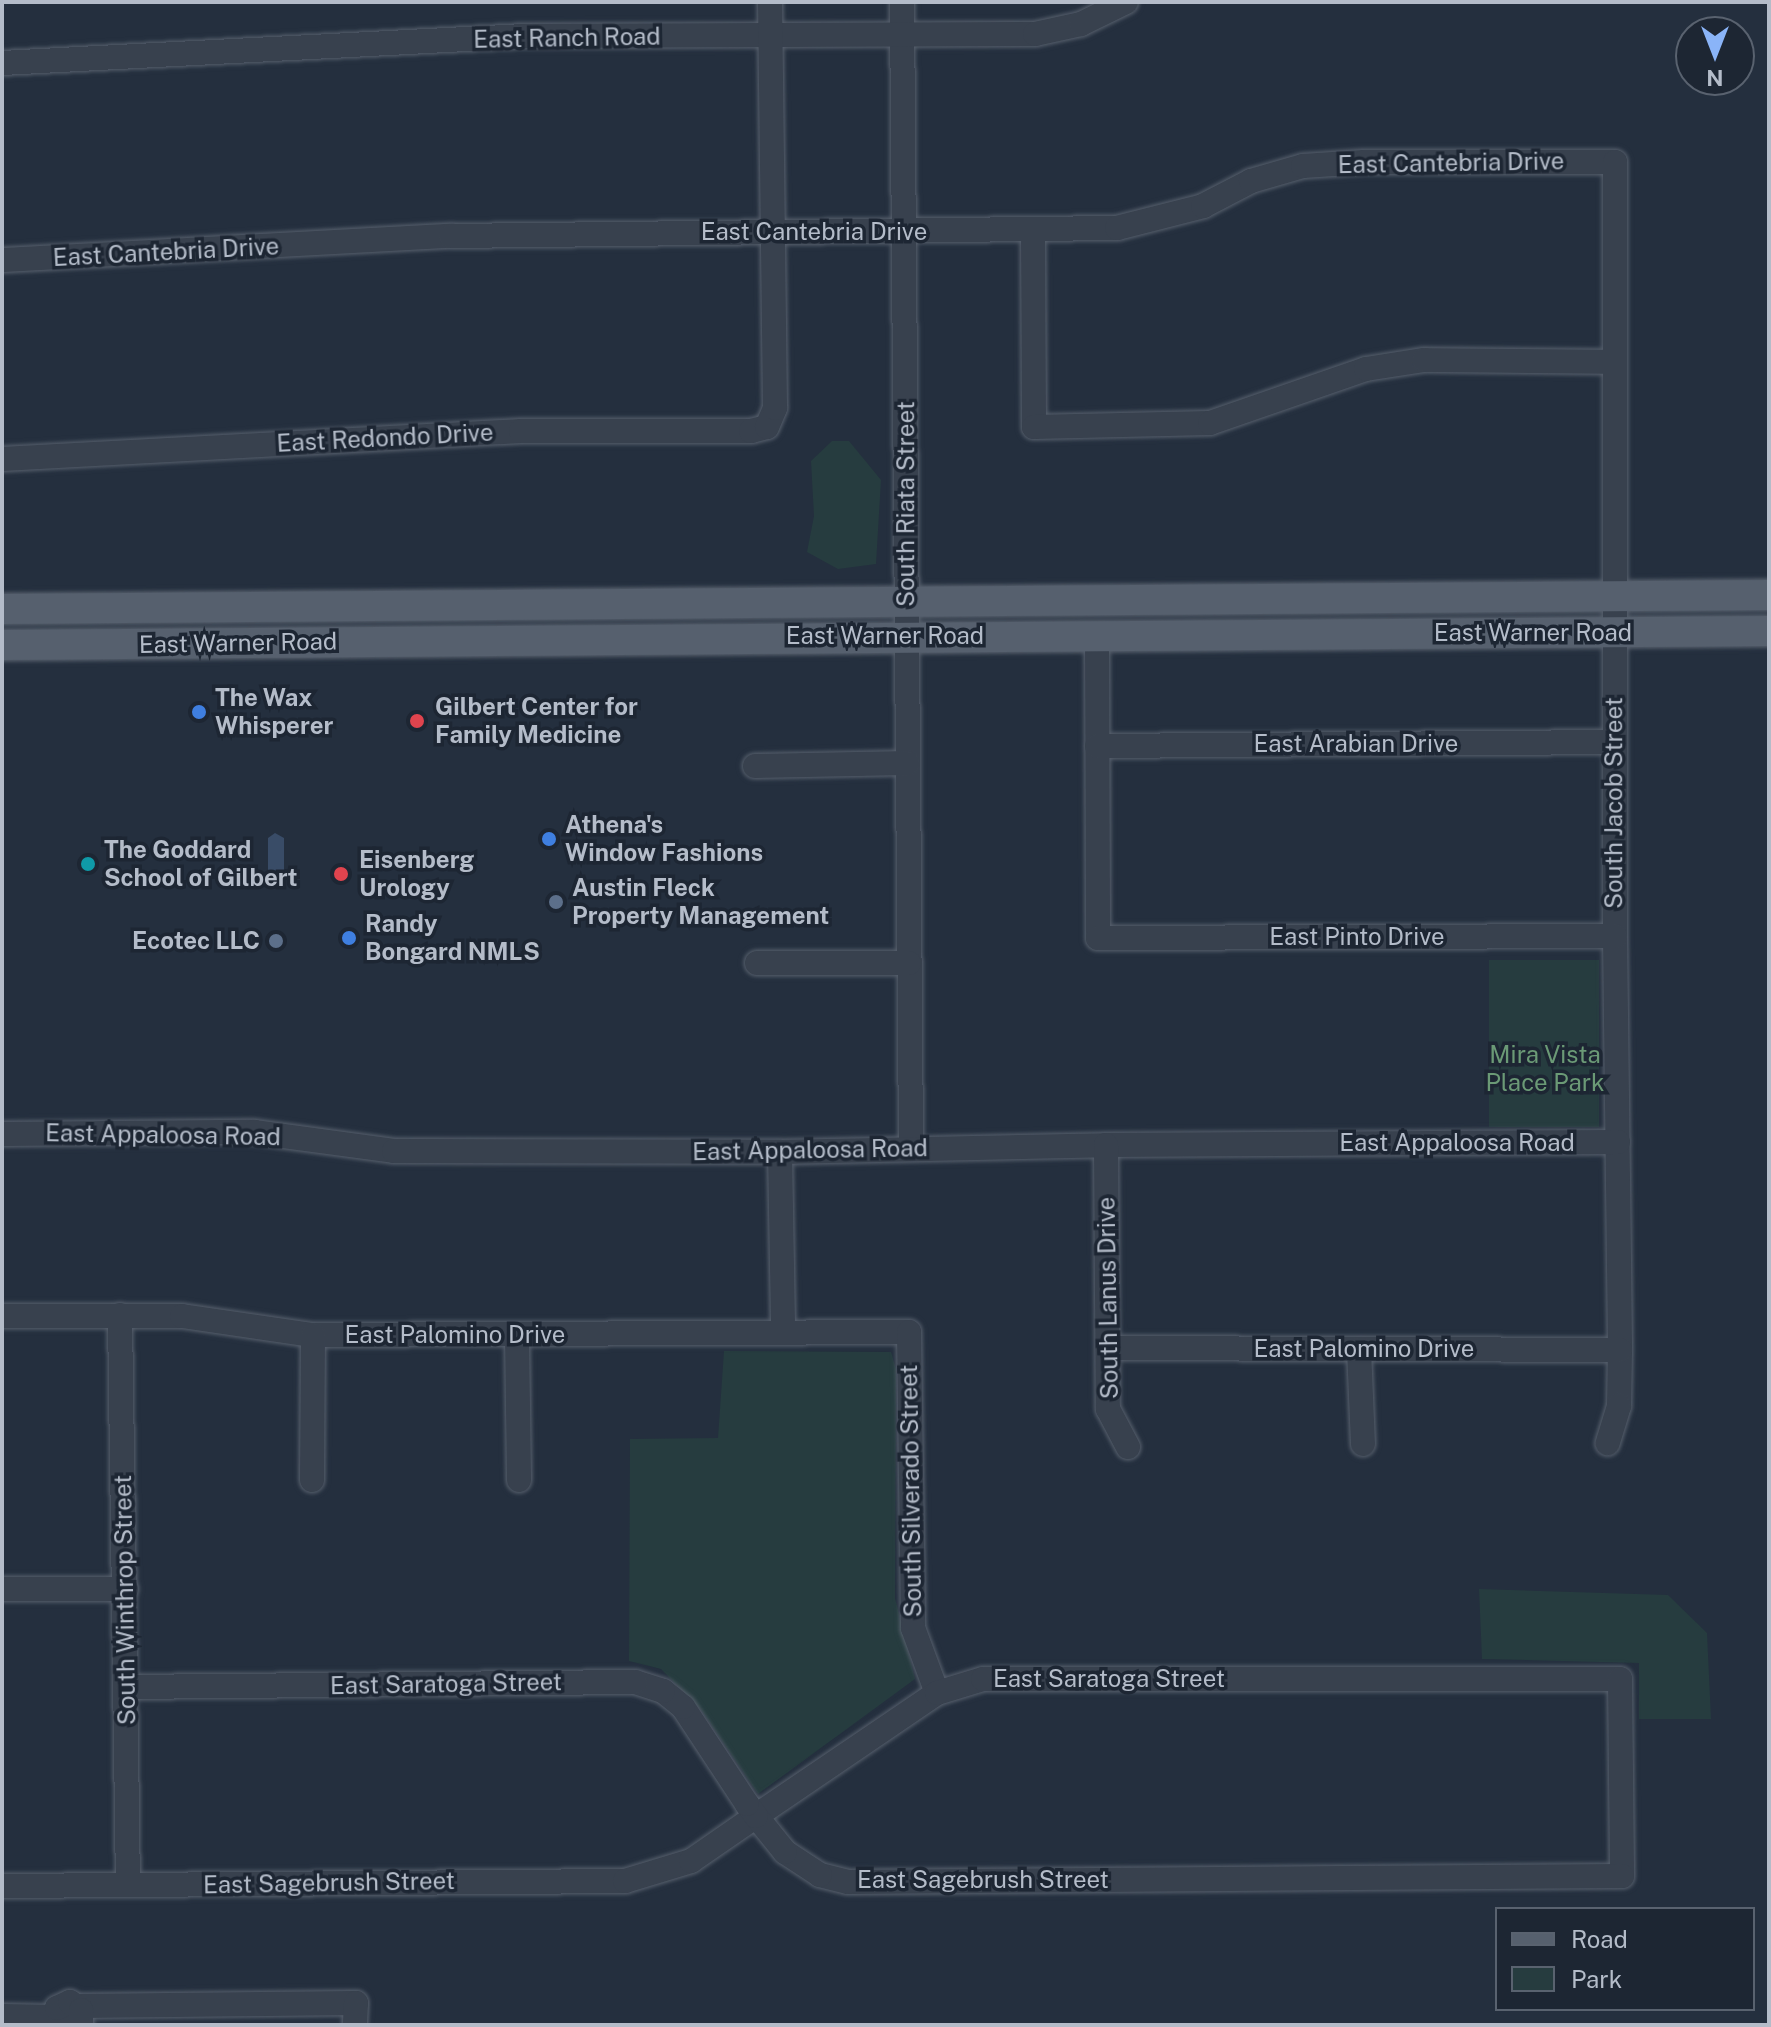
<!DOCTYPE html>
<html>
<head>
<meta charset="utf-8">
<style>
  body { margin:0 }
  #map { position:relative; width:1771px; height:2027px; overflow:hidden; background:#242f3e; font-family:"Public Sans",sans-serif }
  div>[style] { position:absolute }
  .green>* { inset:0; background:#263c3f; transform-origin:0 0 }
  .water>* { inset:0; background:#394c67 }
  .roads { filter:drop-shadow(0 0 2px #565f6c) drop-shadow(0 0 2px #565f6c) }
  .minor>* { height:24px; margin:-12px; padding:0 12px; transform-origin:12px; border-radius:12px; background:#38414e }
  .major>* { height:30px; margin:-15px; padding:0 15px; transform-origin:15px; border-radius:15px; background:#56606e }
  .dots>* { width:22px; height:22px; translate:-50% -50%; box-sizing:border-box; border:4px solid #1d2633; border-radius:50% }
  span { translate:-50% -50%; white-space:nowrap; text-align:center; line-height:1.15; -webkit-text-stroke:7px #1d2633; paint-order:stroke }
  .street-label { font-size:24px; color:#b4bcc9 }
  .poi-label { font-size:24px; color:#b4bcc9; font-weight:700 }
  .left { translate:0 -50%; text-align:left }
  .right { translate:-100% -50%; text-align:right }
  .park-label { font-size:24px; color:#6b9a76 }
  .frame { position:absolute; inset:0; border:4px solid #b4bcc9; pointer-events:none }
  .legend { position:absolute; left:1495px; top:1907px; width:260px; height:104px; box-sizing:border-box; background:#1d2633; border:2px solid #59626f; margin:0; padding:10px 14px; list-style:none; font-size:24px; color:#b4bcc9 }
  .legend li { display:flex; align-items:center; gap:16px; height:40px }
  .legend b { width:40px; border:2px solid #59626f }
  .north { position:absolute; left:1675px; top:16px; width:80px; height:80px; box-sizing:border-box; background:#1d2633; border:2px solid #59626f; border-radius:50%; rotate:180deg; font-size:22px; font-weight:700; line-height:32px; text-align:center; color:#b4bcc9 }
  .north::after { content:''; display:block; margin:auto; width:28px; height:36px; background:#8ab4f8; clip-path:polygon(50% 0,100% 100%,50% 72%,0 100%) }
</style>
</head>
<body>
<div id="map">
  <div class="green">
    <div style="clip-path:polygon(832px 441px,849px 441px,881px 480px,876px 564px,838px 569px,807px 552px,814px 516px,811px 461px)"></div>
    <div style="left:1489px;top:960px;width:110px;height:167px"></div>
    <div style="clip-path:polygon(724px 1351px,891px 1352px,896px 1369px,895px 1598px,915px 1679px,758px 1794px,701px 1710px,661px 1669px,629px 1661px,630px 1439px,718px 1438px)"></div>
    <div style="clip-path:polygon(1479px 1589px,1668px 1595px,1707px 1633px,1711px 1719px,1639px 1719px,1639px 1663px,1482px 1659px)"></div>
  </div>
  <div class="water">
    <div style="clip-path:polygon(275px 833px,284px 838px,284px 880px,276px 884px,268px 880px,268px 838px)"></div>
  </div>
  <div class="roads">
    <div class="minor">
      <div style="left:902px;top:2px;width:1147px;rotate:89.55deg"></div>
      <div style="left:2px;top:63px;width:524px;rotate:-2.96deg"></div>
      <div style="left:525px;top:36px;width:510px;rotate:-0.22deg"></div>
      <div style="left:1035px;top:34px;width:47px;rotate:-12.3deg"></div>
      <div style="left:1081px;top:24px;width:50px;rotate:-26.1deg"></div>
      <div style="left:1033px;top:231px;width:196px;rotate:89.7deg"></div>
      <div style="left:1034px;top:427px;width:176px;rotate:-1.3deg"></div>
      <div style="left:1210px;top:423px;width:165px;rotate:-19.1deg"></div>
      <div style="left:1366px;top:369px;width:59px;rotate:-8.8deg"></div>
      <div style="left:1424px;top:360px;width:189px;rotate:0.6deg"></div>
      <div style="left:2px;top:260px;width:450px;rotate:-3.1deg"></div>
      <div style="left:451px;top:236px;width:666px;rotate:-0.69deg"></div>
      <div style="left:1117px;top:228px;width:89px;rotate:-14.3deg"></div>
      <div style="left:1203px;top:206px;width:54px;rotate:-27.5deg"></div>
      <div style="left:1251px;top:181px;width:54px;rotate:-16.1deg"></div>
      <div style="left:1303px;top:166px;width:61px;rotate:-3.8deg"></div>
      <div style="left:1364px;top:162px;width:251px"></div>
      <div style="left:1615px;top:162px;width:774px;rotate:90deg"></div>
      <div style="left:1615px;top:936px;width:414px;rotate:89.3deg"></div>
      <div style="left:1620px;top:1350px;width:56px;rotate:91deg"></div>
      <div style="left:1619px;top:1406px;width:39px;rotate:107deg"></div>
      <div style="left:2px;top:459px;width:520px;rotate:-3.09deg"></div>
      <div style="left:521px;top:431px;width:230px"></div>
      <div style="left:751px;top:431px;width:16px;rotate:-14deg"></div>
      <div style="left:767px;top:427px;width:21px;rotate:-67deg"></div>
      <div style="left:775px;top:408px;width:406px;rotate:-90.7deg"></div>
      <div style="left:1097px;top:635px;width:303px;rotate:89.8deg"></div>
      <div style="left:1098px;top:938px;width:517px;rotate:-0.22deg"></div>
      <div style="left:1097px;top:746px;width:517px;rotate:-0.44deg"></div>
      <div style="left:755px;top:766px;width:153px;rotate:-1.1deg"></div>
      <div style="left:757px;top:963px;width:152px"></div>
      <div style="left:2px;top:1134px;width:252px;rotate:-0.5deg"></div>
      <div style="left:254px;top:1132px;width:141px;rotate:7.7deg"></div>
      <div style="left:394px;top:1151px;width:386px;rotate:0.1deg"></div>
      <div style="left:780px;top:1152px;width:326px;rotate:-1.2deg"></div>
      <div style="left:1106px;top:1145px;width:512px;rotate:-0.34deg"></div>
      <div style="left:1106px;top:1145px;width:264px;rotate:89.6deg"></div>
      <div style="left:1108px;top:1409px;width:43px;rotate:62.2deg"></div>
      <div style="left:780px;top:1152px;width:180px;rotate:89deg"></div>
      <div style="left:120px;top:1315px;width:570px;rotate:89.2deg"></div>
      <div style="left:2px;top:1316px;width:180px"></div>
      <div style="left:182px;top:1316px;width:132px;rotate:8.3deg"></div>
      <div style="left:313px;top:1335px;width:596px;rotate:-0.29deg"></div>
      <div style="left:909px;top:1332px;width:296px;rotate:89.2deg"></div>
      <div style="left:913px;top:1628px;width:69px;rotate:69.7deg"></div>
      <div style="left:517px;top:1336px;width:144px;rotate:89.2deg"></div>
      <div style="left:1108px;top:1348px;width:512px;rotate:0.22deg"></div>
      <div style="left:1359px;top:1349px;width:95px;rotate:87.6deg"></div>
      <div style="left:312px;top:1480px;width:145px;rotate:-89.6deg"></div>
      <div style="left:2px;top:1589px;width:124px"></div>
      <div style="left:2px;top:1886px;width:623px;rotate:-0.46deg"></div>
      <div style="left:625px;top:1881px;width:69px;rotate:-16.9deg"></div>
      <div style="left:691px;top:1861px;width:79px;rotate:-34.7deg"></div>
      <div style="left:756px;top:1816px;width:219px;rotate:-34.2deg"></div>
      <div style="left:937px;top:1693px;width:48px;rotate:-16.9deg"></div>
      <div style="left:983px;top:1679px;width:637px"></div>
      <div style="left:1620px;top:1679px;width:197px;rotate:89.4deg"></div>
      <div style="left:1622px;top:1876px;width:774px;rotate:179.56deg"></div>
      <div style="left:848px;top:1882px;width:29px;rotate:-166deg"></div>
      <div style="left:820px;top:1875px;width:42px;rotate:-146.7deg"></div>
      <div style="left:785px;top:1852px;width:46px;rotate:-128.9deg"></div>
      <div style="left:756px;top:1816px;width:15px;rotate:-127deg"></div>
      <div style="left:747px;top:1804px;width:116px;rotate:-123.4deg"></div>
      <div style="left:683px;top:1707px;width:26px;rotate:-141deg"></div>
      <div style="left:663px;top:1691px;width:29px;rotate:-162deg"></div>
      <div style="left:635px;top:1682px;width:508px;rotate:179.44deg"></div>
      <div style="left:79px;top:2006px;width:277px;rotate:-0.6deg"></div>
      <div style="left:356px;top:2003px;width:22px;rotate:93deg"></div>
      <div style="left:2px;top:2016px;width:52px;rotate:1.1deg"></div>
      <div style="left:57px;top:2025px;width:17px;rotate:-90deg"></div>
      <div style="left:57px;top:2008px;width:14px;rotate:-25deg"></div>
      <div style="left:70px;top:2002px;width:14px;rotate:36deg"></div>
      <div style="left:81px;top:2010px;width:15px;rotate:90deg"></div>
    </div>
    <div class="major">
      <div style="left:2px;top:609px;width:1767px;rotate:-0.45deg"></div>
      <div style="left:2px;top:645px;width:1767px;rotate:-0.45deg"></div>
    </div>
  </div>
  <div class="dots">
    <div style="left:199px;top:712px;background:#3f7fe0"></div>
    <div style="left:417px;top:721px;background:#e0444e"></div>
    <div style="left:549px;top:839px;background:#3f7fe0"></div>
    <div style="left:88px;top:864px;background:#0f9aa8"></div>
    <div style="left:341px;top:874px;background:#e0444e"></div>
    <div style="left:556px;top:902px;background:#5c6f8a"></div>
    <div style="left:349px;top:938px;background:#3f7fe0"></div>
    <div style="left:276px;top:941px;background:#5c6f8a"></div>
  </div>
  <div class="street-label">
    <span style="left:567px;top:38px;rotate:-1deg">East Ranch Road</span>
    <span style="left:1451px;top:163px;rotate:-1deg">East Cantebria Drive</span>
    <span style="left:814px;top:232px">East Cantebria Drive</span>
    <span style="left:166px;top:252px;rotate:-3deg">East Cantebria Drive</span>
    <span style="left:385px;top:438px;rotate:-3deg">East Redondo Drive</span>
    <span style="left:906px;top:504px;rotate:-90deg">South Riata Street</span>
    <span style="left:1533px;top:633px">East Warner Road</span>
    <span style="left:885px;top:636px">East Warner Road</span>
    <span style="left:238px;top:643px;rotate:-1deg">East Warner Road</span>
    <span style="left:1356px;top:744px">East Arabian Drive</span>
    <span style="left:1614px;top:803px;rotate:-90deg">South Jacob Street</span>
    <span style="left:1357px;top:937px">East Pinto Drive</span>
    <span style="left:163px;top:1135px;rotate:1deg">East Appaloosa Road</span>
    <span style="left:1457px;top:1143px">East Appaloosa Road</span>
    <span style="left:810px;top:1150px;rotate:-1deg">East Appaloosa Road</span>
    <span style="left:1108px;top:1298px;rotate:-91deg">South Lanus Drive</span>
    <span style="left:455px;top:1335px">East Palomino Drive</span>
    <span style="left:1364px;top:1349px">East Palomino Drive</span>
    <span style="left:911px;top:1491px;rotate:-91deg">South Silverado Street</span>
    <span style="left:125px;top:1600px;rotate:-91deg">South Winthrop Street</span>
    <span style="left:1109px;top:1679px">East Saratoga Street</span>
    <span style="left:446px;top:1684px;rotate:-1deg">East Saratoga Street</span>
    <span style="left:983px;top:1880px">East Sagebrush Street</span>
    <span style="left:329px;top:1883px;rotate:-1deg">East Sagebrush Street</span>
  </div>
  <div class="poi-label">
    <span class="left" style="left:215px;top:712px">The Wax<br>Whisperer</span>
    <span class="left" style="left:435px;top:721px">Gilbert Center for<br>Family Medicine</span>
    <span class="left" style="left:565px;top:839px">Athena's<br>Window Fashions</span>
    <span class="left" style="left:104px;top:864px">The Goddard<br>School of Gilbert</span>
    <span class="left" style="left:359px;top:874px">Eisenberg<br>Urology</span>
    <span class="left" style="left:572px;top:902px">Austin Fleck<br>Property Management</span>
    <span class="left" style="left:365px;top:938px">Randy<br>Bongard NMLS</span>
    <span class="right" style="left:260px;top:941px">Ecotec LLC</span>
  </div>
  <div class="park-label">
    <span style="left:1545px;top:1069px">Mira Vista<br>Place Park</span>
  </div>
  <div class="frame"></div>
  <ul class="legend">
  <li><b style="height:10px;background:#56606e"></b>Road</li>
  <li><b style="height:22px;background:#263c3f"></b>Park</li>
  </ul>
  <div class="north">N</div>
</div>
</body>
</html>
